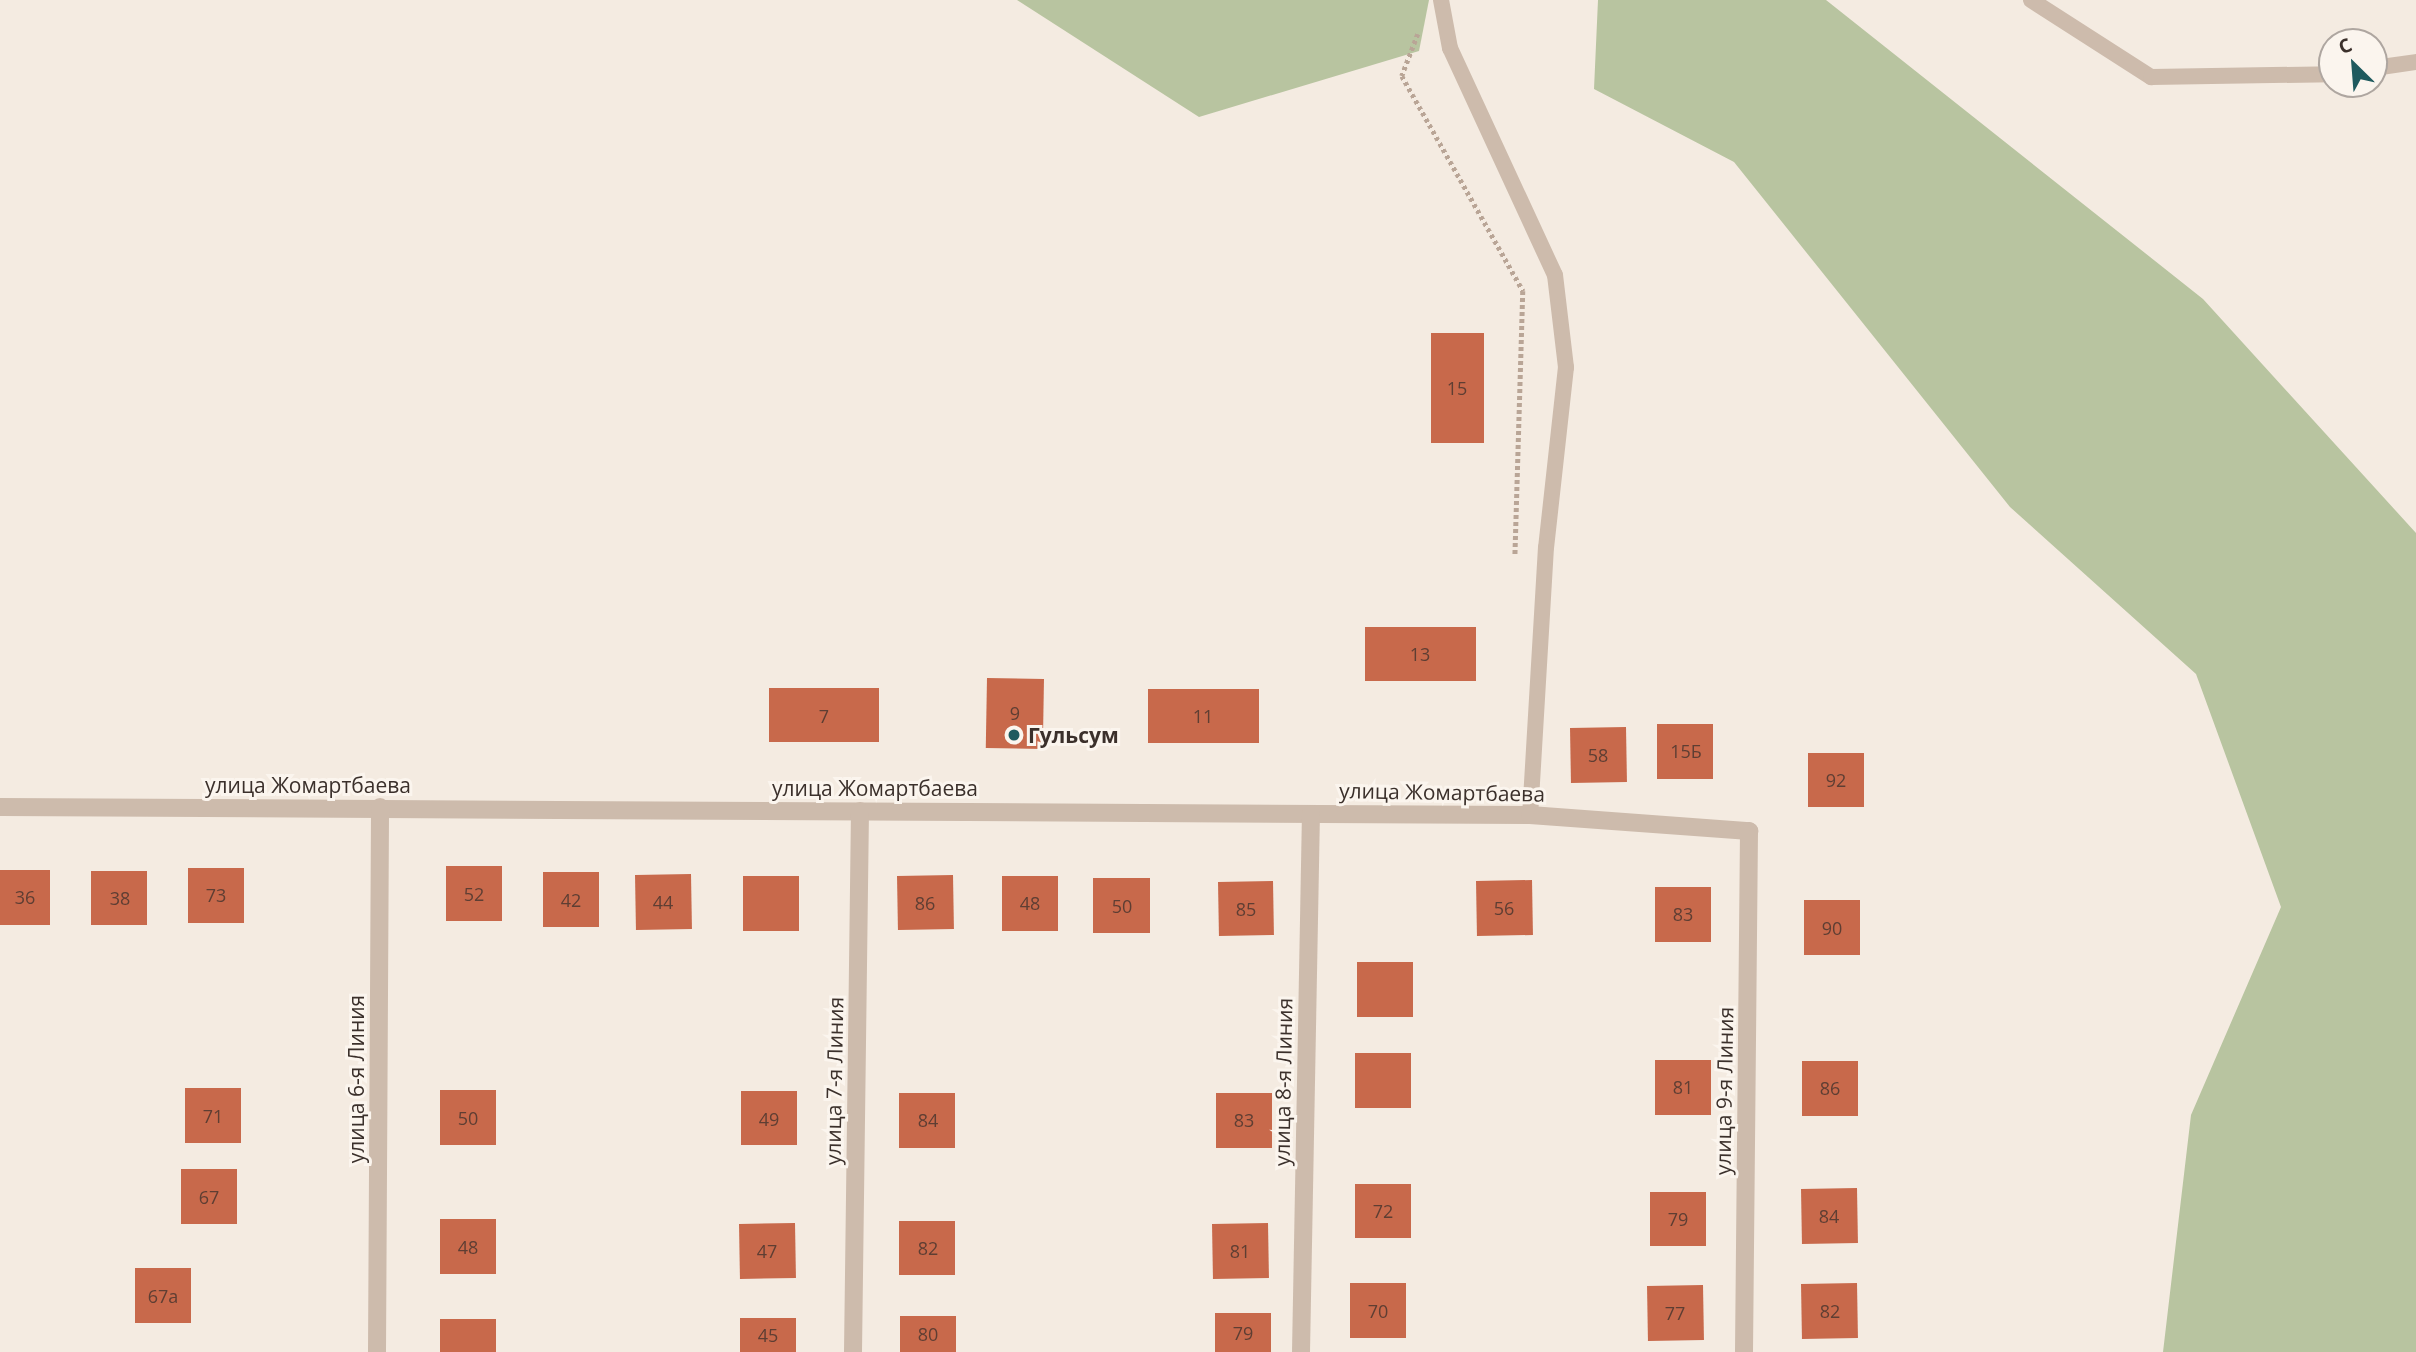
<!DOCTYPE html>
<html>
<head>
<meta charset="utf-8">
<style>
  body { margin:0 }
  #map { position:relative; width:2416px; height:1352px; overflow:hidden; background:#f4ebe1; font-family:"Open Sans",sans-serif }
  div>[style] { position:absolute }
  .green>* { inset:0; background:#b8c4a0 }
  .building>* { inset:0; background:#c8694b; transform-origin:0 0 }
  .path>* { height:4.5px; margin-top:-2.25px; transform-origin:0; background:repeating-linear-gradient(90deg,#b9a596 0 3.5px,transparent 0 7px) }
  .service>* { height:16px; margin:-8px; padding:0 8px; transform-origin:8px; border-radius:8px; background:#cdbbac }
  .minor>* { height:18px; margin:-9px; padding:0 9px; transform-origin:9px; border-radius:9px; background:#cdbbac }
  .dots>* { width:19px; height:19px; translate:-50% -50%; box-sizing:border-box; border:4px solid #fbf5ee; border-radius:50% }
  span { translate:-50% -50%; white-space:nowrap; text-align:center; line-height:1.15; -webkit-text-stroke:6px #fbf5ee; paint-order:stroke }
  .number-label { font-size:18px; color:#5e3e33 }
  .number-label span { -webkit-text-stroke-width:0 }
  .poi-label { font-size:21px; color:#3b302b; font-weight:700 }
  .left { translate:0 -50%; text-align:left }
  .street-label { font-size:21px; color:#3b302b }
  .north { position:absolute; left:2318px; top:28px; width:70px; height:70px; box-sizing:border-box; background:#fbf5ee; border:2px solid #aea6a0; border-radius:50%; rotate:335deg; font-size:19px; font-weight:700; line-height:28px; text-align:center; color:#3b302b }
  .north::after { content:''; display:block; margin:auto; width:24px; height:32px; background:#1f5a5e; clip-path:polygon(50% 0,100% 100%,50% 72%,0 100%) }
</style>
</head>
<body>
<div id="map">
  <div class="green">
    <div style="clip-path:polygon(1017px 0,1429px 0,1419px 51px,1199px 117px)"></div>
    <div style="clip-path:polygon(1598px 0,1826px 0,2203px 299px,2416px 533px,2416px 1352px,2163px 1352px,2191px 1115px,2281px 907px,2196px 674px,2010px 507px,1734px 162px,1594px 89px)"></div>
  </div>
  <div class="building">
    <div style="left:1431px;top:333px;width:53px;height:110px"></div>
    <div style="left:1365px;top:627px;width:111px;height:54px"></div>
    <div style="left:987px;top:678px;width:57px;height:70px;rotate:1deg"></div>
    <div style="left:879px;top:688px;width:54px;height:110px;rotate:90deg"></div>
    <div style="left:1259px;top:689px;width:54px;height:111px;rotate:90deg"></div>
    <div style="left:1657px;top:724px;width:56px;height:55px"></div>
    <div style="left:1626px;top:727px;width:55px;height:56px;rotate:89deg"></div>
    <div style="left:1864px;top:753px;width:54px;height:56px;rotate:90deg"></div>
    <div style="left:502px;top:866px;width:55px;height:56px;rotate:90deg"></div>
    <div style="left:188px;top:868px;width:56px;height:55px"></div>
    <div style="left:0;top:870px;width:50px;height:55px"></div>
    <div style="left:91px;top:871px;width:56px;height:54px"></div>
    <div style="left:599px;top:872px;width:55px;height:56px;rotate:90deg"></div>
    <div style="left:691px;top:874px;width:55px;height:56px;rotate:89deg"></div>
    <div style="left:953px;top:875px;width:54px;height:56px;rotate:89deg"></div>
    <div style="left:743px;top:876px;width:56px;height:55px"></div>
    <div style="left:1002px;top:876px;width:56px;height:55px"></div>
    <div style="left:1150px;top:878px;width:55px;height:57px;rotate:90deg"></div>
    <div style="left:1532px;top:880px;width:55px;height:56px;rotate:89deg"></div>
    <div style="left:1273px;top:881px;width:54px;height:55px;rotate:89deg"></div>
    <div style="left:1655px;top:887px;width:56px;height:55px"></div>
    <div style="left:1860px;top:900px;width:55px;height:56px;rotate:90deg"></div>
    <div style="left:1357px;top:962px;width:56px;height:55px"></div>
    <div style="left:1411px;top:1053px;width:55px;height:56px;rotate:90deg"></div>
    <div style="left:1655px;top:1060px;width:56px;height:55px"></div>
    <div style="left:1802px;top:1061px;width:56px;height:55px"></div>
    <div style="left:241px;top:1088px;width:55px;height:56px;rotate:90deg"></div>
    <div style="left:496px;top:1090px;width:55px;height:56px;rotate:90deg"></div>
    <div style="left:797px;top:1091px;width:54px;height:56px;rotate:90deg"></div>
    <div style="left:899px;top:1093px;width:56px;height:55px"></div>
    <div style="left:1216px;top:1093px;width:56px;height:55px"></div>
    <div style="left:237px;top:1169px;width:55px;height:56px;rotate:90deg"></div>
    <div style="left:1411px;top:1184px;width:54px;height:56px;rotate:90deg"></div>
    <div style="left:1857px;top:1188px;width:55px;height:56px;rotate:89deg"></div>
    <div style="left:1706px;top:1192px;width:54px;height:56px;rotate:90deg"></div>
    <div style="left:496px;top:1219px;width:55px;height:56px;rotate:90deg"></div>
    <div style="left:899px;top:1221px;width:56px;height:54px"></div>
    <div style="left:795px;top:1223px;width:55px;height:56px;rotate:89deg"></div>
    <div style="left:1268px;top:1223px;width:55px;height:56px;rotate:89deg"></div>
    <div style="left:191px;top:1268px;width:55px;height:56px;rotate:90deg"></div>
    <div style="left:1406px;top:1283px;width:55px;height:56px;rotate:90deg"></div>
    <div style="left:1857px;top:1283px;width:55px;height:56px;rotate:89deg"></div>
    <div style="left:1703px;top:1285px;width:55px;height:56px;rotate:89deg"></div>
    <div style="left:1215px;top:1313px;width:56px;height:39px"></div>
    <div style="left:956px;top:1316px;width:36px;height:56px;rotate:90deg"></div>
    <div style="left:740px;top:1318px;width:56px;height:34px"></div>
    <div style="left:440px;top:1319px;width:56px;height:33px"></div>
  </div>
  <div class="path">
    <div style="left:1418px;top:34px;width:45px;rotate:110.9deg"></div>
    <div style="left:1402px;top:76px;width:247px;rotate:60.6deg"></div>
    <div style="left:1523px;top:291px;width:263px;rotate:91.7deg"></div>
  </div>
  <div class="service">
    <div style="left:1441px;top:0;width:49px;rotate:79.4deg"></div>
    <div style="left:1450px;top:48px;width:250px;rotate:65.2deg"></div>
    <div style="left:1555px;top:275px;width:93px;rotate:83.2deg"></div>
    <div style="left:1566px;top:367px;width:181px;rotate:96.3deg"></div>
    <div style="left:1546px;top:547px;width:268px;rotate:93.4deg"></div>
    <div style="left:2031px;top:0;width:143px;rotate:32.7deg"></div>
    <div style="left:2151px;top:77px;width:181px;rotate:-0.9deg"></div>
    <div style="left:2374px;top:68px;width:42px;rotate:-8.1deg"></div>
  </div>
  <div class="minor">
    <div style="left:0;top:807px;width:1530px;rotate:0.3deg"></div>
    <div style="left:1530px;top:815px;width:220px;rotate:4.2deg"></div>
    <div style="left:1749px;top:831px;width:521px;rotate:90.55deg"></div>
    <div style="left:377px;top:1352px;width:545px;rotate:-89.68deg"></div>
    <div style="left:853px;top:1352px;width:541px;rotate:-89.26deg"></div>
    <div style="left:1301px;top:1352px;width:538px;rotate:-88.94deg"></div>
  </div>
  <div class="dots">
    <div style="left:1014px;top:735px;background:#1f5a5e"></div>
  </div>
  <div class="number-label">
    <span style="left:1457px;top:388px">15</span>
    <span style="left:1420px;top:654px">13</span>
    <span style="left:1015px;top:713px">9</span>
    <span style="left:824px;top:716px">7</span>
    <span style="left:1203px;top:716px">11</span>
    <span style="left:1686px;top:751px">15Б</span>
    <span style="left:1598px;top:755px">58</span>
    <span style="left:1836px;top:780px">92</span>
    <span style="left:474px;top:894px">52</span>
    <span style="left:216px;top:895px">73</span>
    <span style="left:25px;top:897px">36</span>
    <span style="left:120px;top:898px">38</span>
    <span style="left:571px;top:900px">42</span>
    <span style="left:663px;top:902px">44</span>
    <span style="left:925px;top:903px">86</span>
    <span style="left:1030px;top:903px">48</span>
    <span style="left:1122px;top:906px">50</span>
    <span style="left:1504px;top:908px">56</span>
    <span style="left:1246px;top:909px">85</span>
    <span style="left:1683px;top:914px">83</span>
    <span style="left:1832px;top:928px">90</span>
    <span style="left:1683px;top:1087px">81</span>
    <span style="left:1830px;top:1088px">86</span>
    <span style="left:213px;top:1116px">71</span>
    <span style="left:468px;top:1118px">50</span>
    <span style="left:769px;top:1119px">49</span>
    <span style="left:928px;top:1120px">84</span>
    <span style="left:1244px;top:1120px">83</span>
    <span style="left:209px;top:1197px">67</span>
    <span style="left:1383px;top:1211px">72</span>
    <span style="left:1829px;top:1216px">84</span>
    <span style="left:1678px;top:1219px">79</span>
    <span style="left:468px;top:1247px">48</span>
    <span style="left:928px;top:1248px">82</span>
    <span style="left:767px;top:1251px">47</span>
    <span style="left:1240px;top:1251px">81</span>
    <span style="left:163px;top:1296px">67а</span>
    <span style="left:1378px;top:1311px">70</span>
    <span style="left:1830px;top:1311px">82</span>
    <span style="left:1675px;top:1313px">77</span>
    <span style="left:1243px;top:1333px">79</span>
    <span style="left:928px;top:1334px">80</span>
    <span style="left:768px;top:1335px">45</span>
  </div>
  <div class="poi-label">
    <span class="left" style="left:1028px;top:735px">Гульсум</span>
  </div>
  <div class="street-label">
    <span style="left:308px;top:785px">улица Жомартбаева</span>
    <span style="left:875px;top:788px">улица Жомартбаева</span>
    <span style="left:1442px;top:792px;rotate:1deg">улица Жомартбаева</span>
    <span style="left:356px;top:1079px;rotate:-90deg">улица 6-я Линия</span>
    <span style="left:834px;top:1081px;rotate:-89deg">улица 7-я Линия</span>
    <span style="left:1283px;top:1082px;rotate:-89deg">улица 8-я Линия</span>
    <span style="left:1724px;top:1091px;rotate:-89deg">улица 9-я Линия</span>
  </div>
  <div class="north">С</div>
</div>
</body>
</html>
